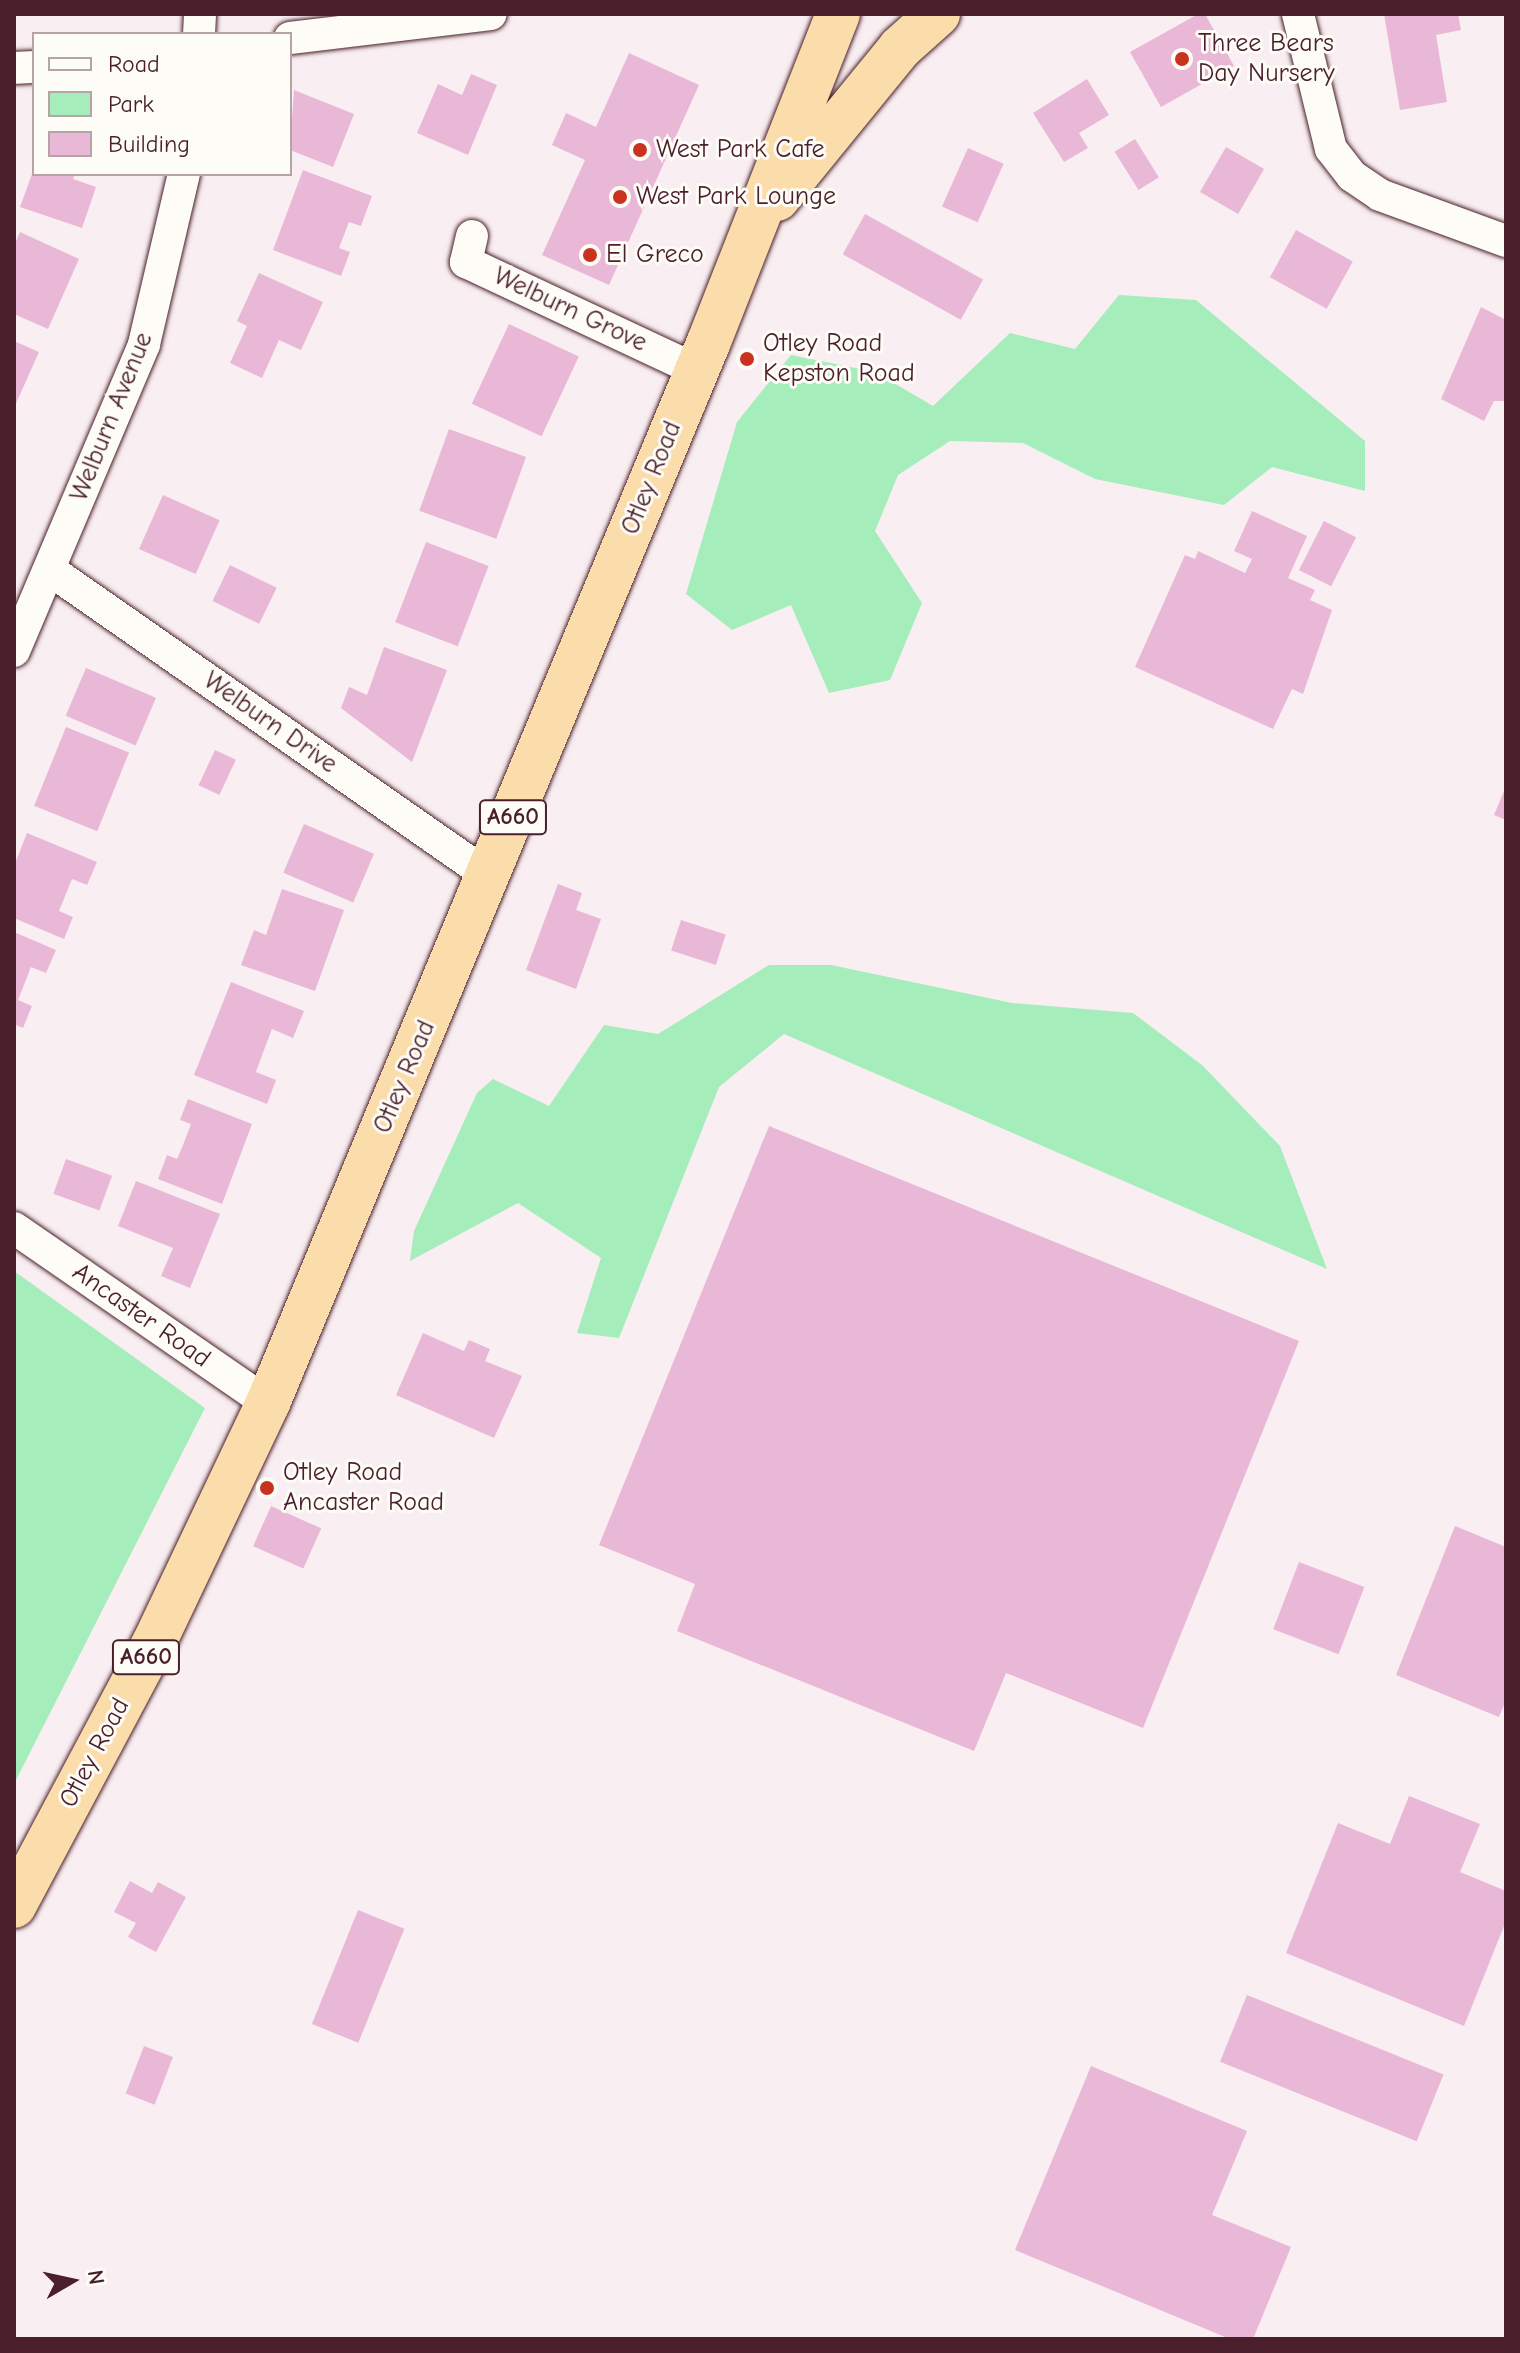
<!DOCTYPE html>
<html>
<head>
<meta charset="utf-8">
<style>
  body { margin:0 }
  #map { position:relative; width:1520px; height:2353px; overflow:hidden; background:#f9eef1; font-family:"Comic Neue",sans-serif }
  div>[style] { position:absolute }
  .green>* { inset:0; background:#a5edbb }
  .building>* { inset:0; background:#eab8d7; transform-origin:0 0 }
  .roads { filter:drop-shadow(0 0 2px #4a1f2b) drop-shadow(0 0 2px #4a1f2b) }
  .minor>* { height:32px; margin:-16px; padding:0 16px; transform-origin:16px; border-radius:16px; background:#fdfcf7 }
  .trunk>* { height:44px; margin:-22px; padding:0 22px; transform-origin:22px; border-radius:22px; background:#fbddab }
  .dots>* { width:22px; height:22px; translate:-50% -50%; box-sizing:border-box; border:4px solid #fdfcf7; border-radius:50% }
  span { translate:-50% -50%; white-space:nowrap; text-align:center; line-height:1.15; -webkit-text-stroke:6px #fdfcf7; paint-order:stroke }
  .shield-label span { padding:2px 6px; background:#fdfcf7; border:2px solid; border-radius:6px; -webkit-text-stroke-width:0 }
  .shield-label { font-size:24px; color:#4a1f2b; font-weight:700 }
  .poi-label { font-size:26px; color:#4a1f2b }
  .left { translate:0 -50%; text-align:left }
  .street-label { font-size:26px; color:#4a1f2b }
  .frame { position:absolute; inset:0; border:16px solid #4a1f2b; pointer-events:none }
  .legend { position:absolute; left:32px; top:32px; width:260px; height:144px; box-sizing:border-box; background:#fdfcf7; border:2px solid #b5a4a5; margin:0; padding:10px 14px; list-style:none; font-size:24px; color:#4a1f2b }
  .legend li { display:flex; align-items:center; gap:16px; height:40px }
  .legend b { width:40px; border:2px solid #b5a4a5 }
  .north { position:absolute; left:32px; top:2241px; width:80px; height:80px; -webkit-text-stroke:6px #fdfcf7; paint-order:stroke; rotate:81deg; font-size:22px; font-weight:700; line-height:32px; text-align:center; color:#4a1f2b }
  .north::after { content:''; display:block; margin:auto; width:28px; height:36px; background:#4a1f2b; clip-path:polygon(50% 0,100% 100%,50% 72%,0 100%) }
</style>
</head>
<body>
<div id="map">
  <div class="green">
    <div style="clip-path:polygon(1119px 295px,1196px 300px,1365px 441px,1365px 491px,1272px 467px,1224px 505px,1095px 479px,1023px 443px,950px 441px,898px 475px,875px 531px,922px 603px,890px 680px,829px 693px,791px 605px,732px 630px,686px 594px,737px 422px,791px 355px,875px 372px,933px 406px,1010px 333px,1075px 349px)"></div>
    <div style="clip-path:polygon(769px 965px,831px 965px,1012px 1003px,1133px 1013px,1202px 1065px,1280px 1146px,1327px 1269px,784px 1034px,719px 1087px,619px 1338px,577px 1333px,601px 1258px,518px 1203px,410px 1261px,414px 1231px,477px 1093px,493px 1079px,549px 1106px,604px 1025px,658px 1034px)"></div>
    <div style="clip-path:polygon(14px 1271px,205px 1408px,14px 1784px)"></div>
  </div>
  <div class="building">
    <div style="clip-path:polygon(1198px 14px,1205px 14px,1234px 66px,1161px 107px,1130px 52px)"></div>
    <div style="clip-path:polygon(1384px 14px,1458px 14px,1461px 30px,1436px 35px,1447px 102px,1400px 110px)"></div>
    <div style="clip-path:polygon(629px 53px,699px 85px,609px 285px,542px 255px,585px 160px,552px 145px,566px 113px,596px 127px)"></div>
    <div style="clip-path:polygon(471px 74px,497px 85px,468px 155px,417px 133px,438px 84px,462px 95px)"></div>
    <div style="clip-path:polygon(1087px 79px,1109px 115px,1079px 133px,1088px 148px,1064px 162px,1033px 113px)"></div>
    <div style="clip-path:polygon(294px 90px,354px 114px,333px 167px,290px 150px)"></div>
    <div style="left:1135px;top:139px;width:45px;height:24px;rotate:58deg"></div>
    <div style="left:1226px;top:147px;width:44px;height:52px;rotate:30deg"></div>
    <div style="left:968px;top:148px;width:39px;height:64px;rotate:24deg"></div>
    <div style="clip-path:polygon(303px 170px,372px 196px,361px 226px,349px 222px,339px 248px,350px 252px,341px 276px,273px 250px)"></div>
    <div style="clip-path:polygon(32px 174px,75px 174px,73px 179px,96px 187px,82px 228px,20px 207px)"></div>
    <div style="left:865px;top:214px;width:135px;height:46px;rotate:29deg"></div>
    <div style="left:1296px;top:230px;width:65px;height:54px;rotate:29deg"></div>
    <div style="clip-path:polygon(20px 232px,79px 259px,48px 329px,14px 314px,14px 246px)"></div>
    <div style="clip-path:polygon(259px 273px,323px 302px,301px 350px,279px 340px,262px 378px,230px 363px,247px 326px,237px 321px)"></div>
    <div style="clip-path:polygon(1481px 307px,1506px 320px,1506px 401px,1494px 401px,1484px 421px,1441px 399px)"></div>
    <div style="left:509px;top:324px;width:77px;height:88px;rotate:25deg"></div>
    <div style="clip-path:polygon(14px 341px,39px 352px,14px 408px)"></div>
    <div style="left:449px;top:429px;width:82px;height:87px;rotate:20deg"></div>
    <div style="left:163px;top:495px;width:62px;height:59px;rotate:24deg"></div>
    <div style="clip-path:polygon(1252px 511px,1307px 536px,1288px 578px,1315px 590px,1310px 600px,1332px 610px,1303px 694px,1292px 689px,1273px 729px,1135px 667px,1185px 555px,1195px 559px,1198px 551px,1245px 573px,1252px 559px,1234px 551px)"></div>
    <div style="left:1324px;top:521px;width:36px;height:55px;rotate:27deg"></div>
    <div style="left:426px;top:542px;width:67px;height:86px;rotate:21deg"></div>
    <div style="left:230px;top:565px;width:52px;height:40px;rotate:26deg"></div>
    <div style="clip-path:polygon(384px 647px,447px 670px,412px 762px,341px 708px,349px 687px,367px 695px)"></div>
    <div style="left:86px;top:668px;width:76px;height:52px;rotate:23deg"></div>
    <div style="left:66px;top:727px;width:68px;height:85px;rotate:22deg"></div>
    <div style="left:215px;top:750px;width:23px;height:39px;rotate:25deg"></div>
    <div style="clip-path:polygon(1506px 786px,1506px 820px,1494px 815px)"></div>
    <div style="left:304px;top:824px;width:76px;height:53px;rotate:23deg"></div>
    <div style="clip-path:polygon(27px 833px,97px 862px,87px 885px,72px 879px,59px 911px,73px 917px,64px 939px,14px 918px,14px 866px)"></div>
    <div style="clip-path:polygon(558px 884px,582px 893px,576px 910px,601px 919px,576px 989px,526px 970px)"></div>
    <div style="clip-path:polygon(282px 889px,344px 910px,315px 991px,241px 965px,254px 930px,266px 935px)"></div>
    <div style="left:681px;top:920px;width:47px;height:32px;rotate:18deg"></div>
    <div style="clip-path:polygon(14px 932px,56px 950px,46px 973px,31px 967px,18px 1000px,32px 1006px,23px 1028px,14px 1024px)"></div>
    <div style="clip-path:polygon(231px 982px,304px 1011px,293px 1038px,272px 1029px,264px 1050px,256px 1072px,276px 1080px,267px 1104px,194px 1075px)"></div>
    <div style="clip-path:polygon(188px 1099px,252px 1124px,222px 1204px,158px 1179px,167px 1155px,177px 1159px,183px 1145px,191px 1124px,180px 1120px)"></div>
    <div style="clip-path:polygon(769px 1126px,1299px 1341px,1143px 1728px,1006px 1673px,974px 1751px,677px 1631px,695px 1584px,599px 1545px)"></div>
    <div style="left:66px;top:1159px;width:49px;height:37px;rotate:20deg"></div>
    <div style="clip-path:polygon(136px 1181px,220px 1214px,190px 1288px,161px 1276px,173px 1248px,118px 1226px)"></div>
    <div style="clip-path:polygon(423px 1333px,464px 1351px,469px 1340px,490px 1349px,485px 1361px,522px 1376px,494px 1438px,396px 1395px)"></div>
    <div style="left:271px;top:1506px;width:55px;height:44px;rotate:24deg"></div>
    <div style="clip-path:polygon(1455px 1526px,1506px 1547px,1506px 1700px,1499px 1717px,1396px 1675px)"></div>
    <div style="left:1299px;top:1562px;width:70px;height:72px;rotate:21deg"></div>
    <div style="clip-path:polygon(1409px 1796px,1480px 1824px,1460px 1872px,1506px 1891px,1506px 1921px,1464px 2026px,1286px 1953px,1338px 1823px,1390px 1844px)"></div>
    <div style="clip-path:polygon(130px 1881px,152px 1893px,158px 1882px,186px 1897px,156px 1952px,128px 1937px,136px 1923px,114px 1912px)"></div>
    <div style="left:358px;top:1910px;width:50px;height:123px;rotate:22deg"></div>
    <div style="left:1247px;top:1995px;width:212px;height:72px;rotate:22deg"></div>
    <div style="left:144px;top:2046px;width:31px;height:51px;rotate:21deg"></div>
    <div style="clip-path:polygon(1091px 2066px,1247px 2131px,1212px 2215px,1291px 2247px,1253px 2339px,1230px 2339px,1015px 2250px)"></div>
  </div>
  <div class="roads">
    <div class="minor">
      <div style="left:1298px;top:14px;width:139px;rotate:76.3deg"></div>
      <div style="left:1331px;top:149px;width:34px;rotate:52deg"></div>
      <div style="left:1352px;top:176px;width:34px;rotate:34deg"></div>
      <div style="left:1380px;top:195px;width:134px;rotate:20.1deg"></div>
      <div style="left:199px;top:34px;width:20px;rotate:-87deg"></div>
      <div style="left:290px;top:38px;width:202px;rotate:-6.8deg"></div>
      <div style="left:14px;top:68px;width:20px;rotate:-3deg"></div>
      <div style="left:472px;top:236px;width:27px;rotate:103deg"></div>
      <div style="left:466px;top:262px;width:255px;rotate:25.1deg"></div>
      <div style="left:50px;top:570px;width:535px;rotate:34.88deg"></div>
      <div style="left:14px;top:651px;width:333px;rotate:-67deg"></div>
      <div style="left:144px;top:344px;width:175px;rotate:-76.8deg"></div>
      <div style="left:14px;top:1228px;width:308px;rotate:34.6deg"></div>
    </div>
    <div class="trunk">
      <div style="left:777px;top:199px;width:195px;rotate:-50.8deg"></div>
      <div style="left:900px;top:48px;width:51px;rotate:-41.8deg"></div>
      <div style="left:14px;top:1906px;width:298px;rotate:-62deg"></div>
      <div style="left:154px;top:1643px;width:266px;rotate:-64.6deg"></div>
      <div style="left:268px;top:1403px;width:1147px;rotate:-67.44deg"></div>
      <div style="left:708px;top:344px;width:355px;rotate:-68.5deg"></div>
    </div>
  </div>
  <div class="dots">
    <div style="left:1182px;top:59px;background:#c8321e"></div>
    <div style="left:640px;top:150px;background:#c8321e"></div>
    <div style="left:620px;top:197px;background:#c8321e"></div>
    <div style="left:590px;top:255px;background:#c8321e"></div>
    <div style="left:747px;top:359px;background:#c8321e"></div>
    <div style="left:267px;top:1488px;background:#c8321e"></div>
  </div>
  <div class="shield-label">
    <span style="left:513px;top:817px">A660</span>
    <span style="left:146px;top:1657px">A660</span>
  </div>
  <div class="poi-label">
    <span class="left" style="left:1198px;top:59px">Three Bears<br>Day Nursery</span>
    <span class="left" style="left:656px;top:150px">West Park Cafe</span>
    <span class="left" style="left:636px;top:197px">West Park Lounge</span>
    <span class="left" style="left:606px;top:255px">El Greco</span>
    <span class="left" style="left:763px;top:359px">Otley Road<br>Kepston Road</span>
    <span class="left" style="left:283px;top:1488px">Otley Road<br>Ancaster Road</span>
  </div>
  <div class="street-label">
    <span style="left:570px;top:310px;rotate:25deg">Welburn Grove</span>
    <span style="left:112px;top:417px;rotate:-68deg">Welburn Avenue</span>
    <span style="left:652px;top:478px;rotate:-68deg">Otley Road</span>
    <span style="left:270px;top:723px;rotate:35deg">Welburn Drive</span>
    <span style="left:405px;top:1077px;rotate:-67deg">Otley Road</span>
    <span style="left:141px;top:1316px;rotate:35deg">Ancaster Road</span>
    <span style="left:95px;top:1753px;rotate:-62deg">Otley Road</span>
  </div>
  <div class="frame"></div>
  <ul class="legend">
  <li><b style="height:10px;background:#fdfcf7"></b>Road</li>
  <li><b style="height:22px;background:#a5edbb"></b>Park</li>
  <li><b style="height:22px;background:#eab8d7"></b>Building</li>
  </ul>
  <div class="north">N</div>
</div>
</body>
</html>
